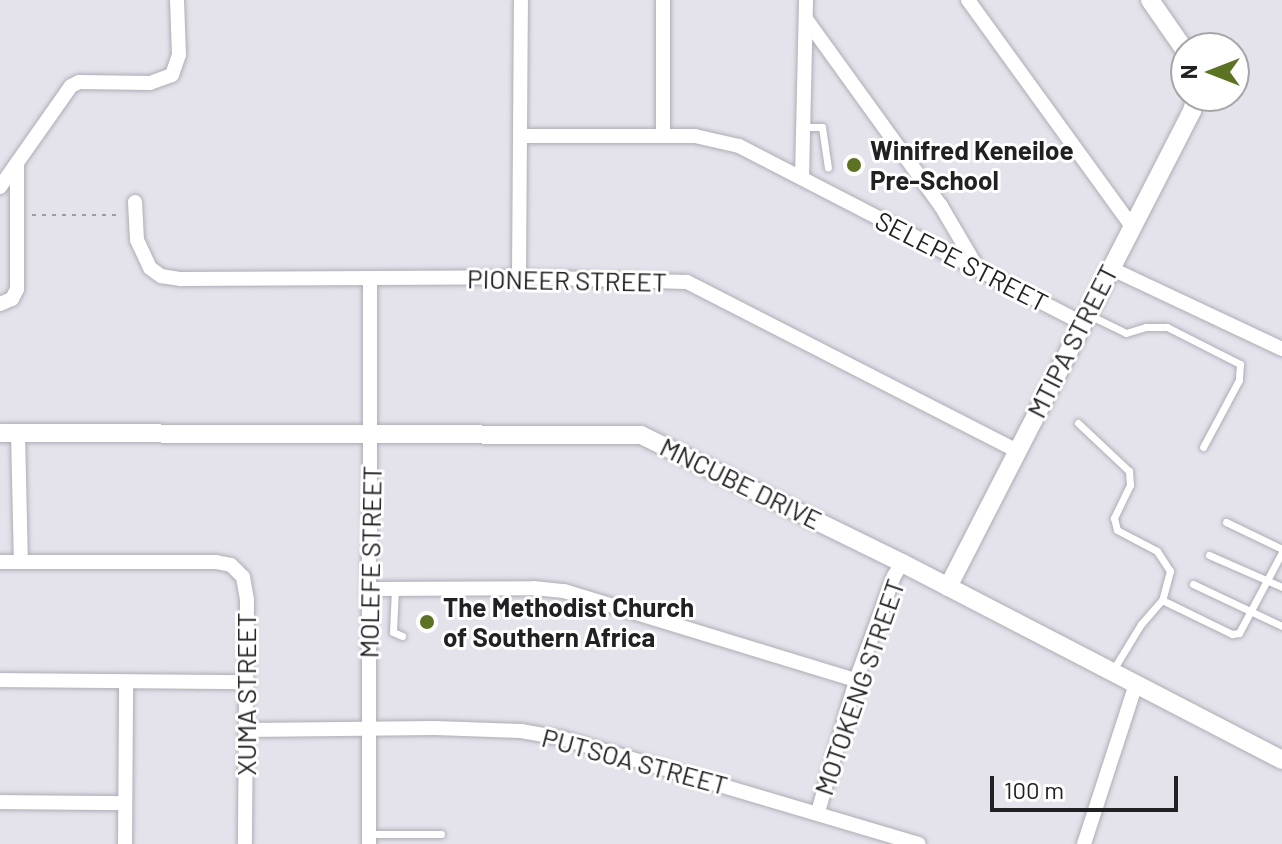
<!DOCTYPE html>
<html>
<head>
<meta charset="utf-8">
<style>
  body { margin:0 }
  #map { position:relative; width:1282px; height:844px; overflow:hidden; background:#e4e3ec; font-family:Barlow,sans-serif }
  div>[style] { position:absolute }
  .path>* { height:2px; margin-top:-1px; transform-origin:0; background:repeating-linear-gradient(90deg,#9d9ca3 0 4px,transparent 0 10px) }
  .roads { filter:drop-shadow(0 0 2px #adadb5) drop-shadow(0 0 2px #adadb5) }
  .service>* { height:7px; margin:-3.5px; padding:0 3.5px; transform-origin:3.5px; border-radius:3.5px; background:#fff }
  .minor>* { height:14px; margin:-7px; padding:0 7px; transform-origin:7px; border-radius:7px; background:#fff }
  .tertiary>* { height:18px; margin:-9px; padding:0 9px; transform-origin:9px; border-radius:9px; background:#fff }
  .dots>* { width:22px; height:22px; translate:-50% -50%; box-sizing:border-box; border:4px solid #fff; border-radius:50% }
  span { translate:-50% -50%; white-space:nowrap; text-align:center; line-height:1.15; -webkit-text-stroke:6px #fff; paint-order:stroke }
  .poi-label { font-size:26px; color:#212124; font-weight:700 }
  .left { translate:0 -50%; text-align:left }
  .street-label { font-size:26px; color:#212124 }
  .north { position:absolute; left:1170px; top:32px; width:80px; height:80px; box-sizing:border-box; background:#fff; border:2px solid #a6a6a7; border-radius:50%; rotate:270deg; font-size:22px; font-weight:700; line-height:32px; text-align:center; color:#212124 }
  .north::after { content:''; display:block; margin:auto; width:28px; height:36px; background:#5c7323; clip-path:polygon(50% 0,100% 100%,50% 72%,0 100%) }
  .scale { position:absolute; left:990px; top:776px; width:188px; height:36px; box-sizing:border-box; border:4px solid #212124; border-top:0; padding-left:10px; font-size:24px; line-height:28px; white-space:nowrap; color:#212124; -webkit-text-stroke:6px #fff; paint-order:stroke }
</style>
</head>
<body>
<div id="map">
  <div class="path">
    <div style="left:32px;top:215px;width:89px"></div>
  </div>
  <div class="roads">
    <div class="service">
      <div style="left:803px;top:127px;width:19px"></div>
      <div style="left:822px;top:127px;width:41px;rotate:81.7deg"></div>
      <div style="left:1089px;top:315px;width:41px;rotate:25.9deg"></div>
      <div style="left:1126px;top:333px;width:21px;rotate:-17deg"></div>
      <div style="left:1146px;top:327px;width:21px"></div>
      <div style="left:1167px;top:327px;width:82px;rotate:26.9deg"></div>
      <div style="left:1240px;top:364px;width:16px;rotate:94deg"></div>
      <div style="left:1239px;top:380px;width:76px;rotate:118.2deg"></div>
      <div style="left:1078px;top:423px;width:70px;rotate:43.3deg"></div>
      <div style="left:1129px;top:471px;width:14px;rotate:86deg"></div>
      <div style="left:1130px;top:485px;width:37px;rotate:116deg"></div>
      <div style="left:1114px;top:518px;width:12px;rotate:76deg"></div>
      <div style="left:1117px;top:530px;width:45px;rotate:27.7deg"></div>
      <div style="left:1157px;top:551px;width:24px;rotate:57deg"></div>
      <div style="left:1170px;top:571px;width:30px;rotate:105deg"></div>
      <div style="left:1162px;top:600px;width:32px;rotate:131deg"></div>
      <div style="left:1141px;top:624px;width:54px;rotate:121.3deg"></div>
      <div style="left:1226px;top:522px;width:62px;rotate:25.7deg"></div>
      <div style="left:1209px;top:555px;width:80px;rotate:23.7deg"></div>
      <div style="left:1193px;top:584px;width:98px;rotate:25.3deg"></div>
      <div style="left:395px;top:589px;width:43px;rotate:92.7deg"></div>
      <div style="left:393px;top:632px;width:10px;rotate:24deg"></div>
      <div style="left:1162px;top:600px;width:78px;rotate:25.9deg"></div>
      <div style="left:1232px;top:634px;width:7px;rotate:-8deg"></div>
      <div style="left:1239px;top:633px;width:92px;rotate:-62deg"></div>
      <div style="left:369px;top:834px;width:72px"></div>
    </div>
    <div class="minor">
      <div style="left:968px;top:0;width:278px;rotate:54.1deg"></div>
      <div style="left:806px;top:19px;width:231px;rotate:54.2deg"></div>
      <div style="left:941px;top:206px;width:73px;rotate:59.6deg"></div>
      <div style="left:520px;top:136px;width:175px"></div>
      <div style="left:695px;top:136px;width:45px;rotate:12.8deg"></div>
      <div style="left:739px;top:146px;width:386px;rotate:27.3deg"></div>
      <div style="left:663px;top:136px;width:136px;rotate:-90deg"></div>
      <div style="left:802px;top:178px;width:178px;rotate:-88.7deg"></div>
      <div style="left:0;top:187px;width:123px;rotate:-54.9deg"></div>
      <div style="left:71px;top:86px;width:9px;rotate:-27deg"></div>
      <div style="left:79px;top:82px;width:71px;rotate:0.8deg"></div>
      <div style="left:150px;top:83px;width:23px;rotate:-20deg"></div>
      <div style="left:172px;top:75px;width:21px;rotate:-71deg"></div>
      <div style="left:179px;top:55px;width:55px;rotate:-92.1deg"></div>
      <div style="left:135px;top:202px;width:38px;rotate:87deg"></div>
      <div style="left:137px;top:240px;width:31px;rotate:65deg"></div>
      <div style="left:150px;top:268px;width:14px;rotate:36deg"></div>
      <div style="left:161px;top:276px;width:20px;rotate:9deg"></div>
      <div style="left:181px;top:279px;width:338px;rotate:-0.3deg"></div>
      <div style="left:519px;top:277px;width:168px;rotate:1.7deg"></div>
      <div style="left:687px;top:282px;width:369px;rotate:27.1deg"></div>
      <div style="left:1110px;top:268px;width:190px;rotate:25.2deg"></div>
      <div style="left:519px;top:277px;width:277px;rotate:-89.6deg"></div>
      <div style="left:0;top:304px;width:13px;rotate:-23deg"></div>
      <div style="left:12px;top:299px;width:11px;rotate:-63deg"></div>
      <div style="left:17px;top:289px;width:126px;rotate:-90deg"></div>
      <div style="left:18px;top:433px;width:129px;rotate:88.7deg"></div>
      <div style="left:0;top:562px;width:216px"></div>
      <div style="left:216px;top:562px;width:15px;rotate:11deg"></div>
      <div style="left:231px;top:565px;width:17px;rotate:45deg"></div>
      <div style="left:243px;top:577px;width:23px;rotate:80deg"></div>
      <div style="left:247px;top:600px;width:244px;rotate:90.5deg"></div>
      <div style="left:370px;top:589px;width:164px;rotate:-0.3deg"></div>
      <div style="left:534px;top:588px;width:30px;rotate:6deg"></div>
      <div style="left:564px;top:591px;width:305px;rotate:17deg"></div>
      <div style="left:0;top:680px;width:244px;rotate:0.5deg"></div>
      <div style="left:246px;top:730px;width:189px;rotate:-0.6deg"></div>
      <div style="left:435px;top:728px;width:86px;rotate:2deg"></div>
      <div style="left:521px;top:731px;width:41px;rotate:9.9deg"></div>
      <div style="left:561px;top:738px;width:373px;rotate:16.5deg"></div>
      <div style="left:0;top:802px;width:125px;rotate:0.5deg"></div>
      <div style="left:818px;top:812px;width:137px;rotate:-73.9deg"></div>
      <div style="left:856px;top:680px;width:111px;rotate:-69.9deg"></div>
      <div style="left:894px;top:576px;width:15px;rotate:-58deg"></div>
      <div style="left:125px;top:844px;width:162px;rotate:-89.6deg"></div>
      <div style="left:369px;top:844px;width:564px;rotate:-89.9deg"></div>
      <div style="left:1084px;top:844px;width:168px;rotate:-72deg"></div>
    </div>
    <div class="tertiary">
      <div style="left:1150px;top:0;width:63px;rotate:55.3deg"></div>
      <div style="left:0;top:433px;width:641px;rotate:0.18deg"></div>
      <div style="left:641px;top:435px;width:291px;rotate:26.1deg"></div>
      <div style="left:902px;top:563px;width:428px;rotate:27.4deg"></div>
      <div style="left:948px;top:587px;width:535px;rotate:-62.86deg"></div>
      <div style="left:1192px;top:111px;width:16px;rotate:-75deg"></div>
    </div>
  </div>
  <div class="dots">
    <div style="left:854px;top:165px;background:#5c7323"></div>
    <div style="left:427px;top:622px;background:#5c7323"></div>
  </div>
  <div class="poi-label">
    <span class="left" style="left:870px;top:165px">Winifred Keneiloe<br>Pre-School</span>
    <span class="left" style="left:443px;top:622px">The Methodist Church<br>of Southern Africa</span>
  </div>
  <div class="street-label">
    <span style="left:962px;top:261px;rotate:27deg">SELEPE STREET</span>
    <span style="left:567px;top:280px;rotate:1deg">PIONEER STREET</span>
    <span style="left:1072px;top:341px;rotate:-63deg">MTIPA STREET</span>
    <span style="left:741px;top:483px;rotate:26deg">MNCUBE DRIVE</span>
    <span style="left:370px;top:562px;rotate:-89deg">MOLEFE STREET</span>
    <span style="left:859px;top:687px;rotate:-71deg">MOTOKENG STREET</span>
    <span style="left:246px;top:694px;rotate:-90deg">XUMA STREET</span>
    <span style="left:635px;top:761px;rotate:15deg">PUTSOA STREET</span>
  </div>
  <div class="north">N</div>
  <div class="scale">100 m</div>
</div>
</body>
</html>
